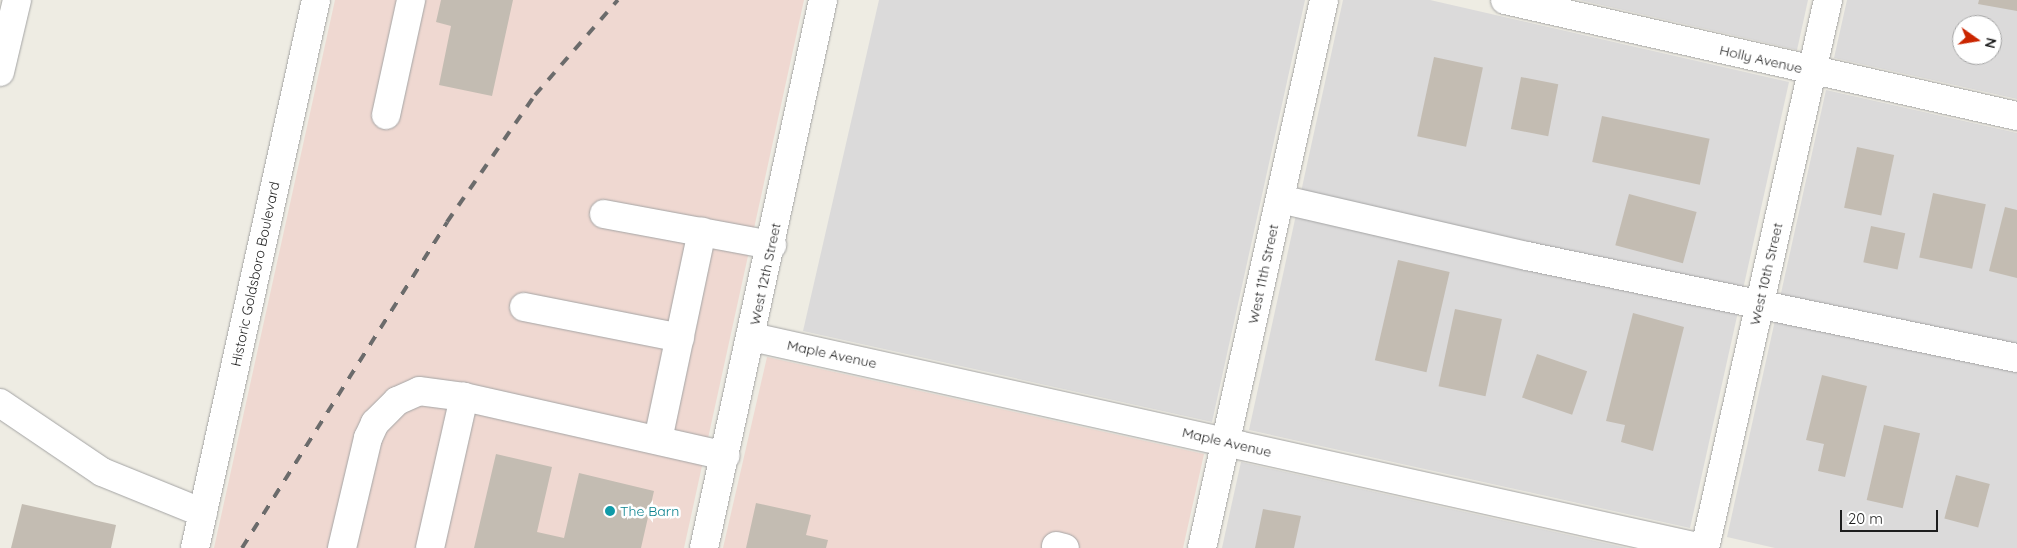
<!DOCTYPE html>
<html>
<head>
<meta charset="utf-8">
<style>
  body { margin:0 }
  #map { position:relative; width:2017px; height:548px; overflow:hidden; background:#eeece3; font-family:Quicksand,sans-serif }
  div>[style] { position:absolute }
  .residential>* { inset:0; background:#dbdada }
  .commercial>* { inset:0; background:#efd8d1 }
  .building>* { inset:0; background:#c3bcb2; transform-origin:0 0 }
  .roads { filter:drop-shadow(0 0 1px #a4a4a4) drop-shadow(0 0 1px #a4a4a4) }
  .minor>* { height:28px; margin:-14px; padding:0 14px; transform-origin:14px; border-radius:14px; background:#fff }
  .rail>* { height:4px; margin-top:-2px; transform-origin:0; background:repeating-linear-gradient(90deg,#6b6b6b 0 10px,transparent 0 20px) }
  .dots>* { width:14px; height:14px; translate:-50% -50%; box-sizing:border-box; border:2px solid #fff; border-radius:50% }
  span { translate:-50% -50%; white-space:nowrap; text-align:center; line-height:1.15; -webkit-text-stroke:5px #fff; paint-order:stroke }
  .street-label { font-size:14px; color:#1d1d1d }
  .culture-label { font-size:14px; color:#0d838f }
  .left { translate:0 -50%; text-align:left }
  .north { position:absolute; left:1952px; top:15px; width:50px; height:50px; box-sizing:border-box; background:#fff; border:1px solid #a5a5a5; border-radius:50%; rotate:103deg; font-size:14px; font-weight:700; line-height:20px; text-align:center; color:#1d1d1d }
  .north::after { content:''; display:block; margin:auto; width:18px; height:22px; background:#ca2500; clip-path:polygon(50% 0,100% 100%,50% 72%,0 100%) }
  .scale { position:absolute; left:1840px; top:510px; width:98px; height:22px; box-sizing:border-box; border:2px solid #1d1d1d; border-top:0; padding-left:6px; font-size:15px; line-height:18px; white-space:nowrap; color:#1d1d1d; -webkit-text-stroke:4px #fff; paint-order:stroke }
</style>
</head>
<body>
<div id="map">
  <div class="residential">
    <div style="clip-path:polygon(879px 0,1305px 0,1212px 422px,803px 331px)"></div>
    <div style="clip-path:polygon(1343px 0,1430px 0,1789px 82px,1690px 528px,1249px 430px)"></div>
    <div style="clip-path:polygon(1579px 0,1808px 0,1797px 50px)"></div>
    <div style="clip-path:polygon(evenodd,1847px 0,2017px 0,2017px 99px,1834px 58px,1847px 0,1962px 25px,1992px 25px,1992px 55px,1962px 55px,1962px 25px)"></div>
    <div style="clip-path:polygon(1826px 90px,2017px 133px,2017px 548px,1775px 548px,1727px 537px)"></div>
    <div style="clip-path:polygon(1241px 462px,1627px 548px,1222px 548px)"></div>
  </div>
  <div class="commercial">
    <div style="clip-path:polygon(335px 0,804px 0,684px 548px,214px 548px)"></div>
    <div style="clip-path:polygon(767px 357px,1204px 454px,1183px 548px,723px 548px)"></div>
  </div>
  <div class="building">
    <div style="clip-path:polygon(441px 0,513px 0,492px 96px,439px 85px,451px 26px,436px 22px)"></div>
    <div style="clip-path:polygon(1979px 0,2017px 0,2017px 11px,1978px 4px)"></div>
    <div style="left:1434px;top:57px;width:50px;height:81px;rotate:12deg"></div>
    <div style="left:1521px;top:77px;width:38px;height:53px;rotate:11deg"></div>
    <div style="left:1602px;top:116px;width:110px;height:47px;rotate:12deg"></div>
    <div style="left:1857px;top:147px;width:38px;height:62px;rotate:12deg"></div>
    <div style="left:1933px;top:193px;width:54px;height:66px;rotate:12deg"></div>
    <div style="left:1629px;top:194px;width:70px;height:53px;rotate:15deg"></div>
    <div style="clip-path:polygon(2005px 207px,2017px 210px,2017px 278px,1989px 271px)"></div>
    <div style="left:1871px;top:226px;width:35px;height:37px;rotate:12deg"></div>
    <div style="left:1398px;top:260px;width:53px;height:103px;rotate:13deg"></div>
    <div style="left:1455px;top:309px;width:48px;height:79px;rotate:12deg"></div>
    <div style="clip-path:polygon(1633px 313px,1684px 327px,1653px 451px,1621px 442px,1625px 425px,1606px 421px)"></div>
    <div style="left:1537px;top:354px;width:53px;height:46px;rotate:19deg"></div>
    <div style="clip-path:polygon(1822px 375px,1867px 386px,1845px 477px,1818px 471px,1824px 444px,1806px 440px)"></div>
    <div style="left:1884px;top:425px;width:37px;height:77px;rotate:13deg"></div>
    <div style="clip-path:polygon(496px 454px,552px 467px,537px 532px,564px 538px,579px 473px,654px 491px,641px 548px,474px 548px)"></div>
    <div style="left:1956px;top:475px;width:35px;height:45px;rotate:15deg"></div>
    <div style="clip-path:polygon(756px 503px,811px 515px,806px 535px,828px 540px,826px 548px,746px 548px)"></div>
    <div style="clip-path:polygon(22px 504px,116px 525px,111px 548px,11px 548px)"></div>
    <div style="clip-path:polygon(1263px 509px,1301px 516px,1294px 548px,1255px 548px)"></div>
  </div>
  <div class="roads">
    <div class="minor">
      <div style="left:1505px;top:0;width:525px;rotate:12.77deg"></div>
      <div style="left:0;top:72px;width:74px;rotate:-76.7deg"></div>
      <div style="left:386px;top:115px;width:118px;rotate:-77.7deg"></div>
      <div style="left:1280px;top:199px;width:253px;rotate:13deg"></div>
      <div style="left:1527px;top:256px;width:501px;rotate:11.76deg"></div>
      <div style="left:604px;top:214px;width:171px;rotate:10.5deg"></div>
      <div style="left:524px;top:307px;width:159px;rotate:11.2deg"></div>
      <div style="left:752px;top:337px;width:973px;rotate:12.52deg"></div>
      <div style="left:0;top:403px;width:123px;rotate:34.1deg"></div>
      <div style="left:102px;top:472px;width:109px;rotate:22.1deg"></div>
      <div style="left:658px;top:440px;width:213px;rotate:-78.1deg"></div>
      <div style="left:1056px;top:546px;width:9px;rotate:13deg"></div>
      <div style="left:195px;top:548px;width:561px;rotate:-77.55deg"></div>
      <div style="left:342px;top:548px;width:113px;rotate:-76.7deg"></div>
      <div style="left:368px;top:438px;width:17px;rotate:-65deg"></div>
      <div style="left:375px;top:423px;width:31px;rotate:-45deg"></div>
      <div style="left:397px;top:401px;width:24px;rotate:-24deg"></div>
      <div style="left:419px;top:391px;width:45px;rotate:7.6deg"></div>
      <div style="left:464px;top:397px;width:268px;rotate:12.7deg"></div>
      <div style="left:430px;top:548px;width:155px;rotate:-77.3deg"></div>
      <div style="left:704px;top:548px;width:561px;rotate:-77.75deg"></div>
      <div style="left:1202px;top:548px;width:561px;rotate:-77.45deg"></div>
      <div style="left:1705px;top:548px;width:562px;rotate:-77.35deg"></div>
    </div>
  </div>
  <div class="rail">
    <div style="left:242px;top:548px;width:385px;rotate:-57.8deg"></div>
    <div style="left:447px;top:222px;width:155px;rotate:-55.3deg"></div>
    <div style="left:535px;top:95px;width:126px;rotate:-48.9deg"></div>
  </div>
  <div class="dots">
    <div style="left:610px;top:511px;background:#0f9aa8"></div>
  </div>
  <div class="street-label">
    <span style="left:1761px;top:59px;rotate:13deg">Holly Avenue</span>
    <span style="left:255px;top:274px;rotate:-78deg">Historic Goldsboro Boulevard</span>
    <span style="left:765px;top:274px;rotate:-78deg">West 12th Street</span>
    <span style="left:1263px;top:274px;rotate:-78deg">West 11th Street</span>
    <span style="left:1766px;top:274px;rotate:-77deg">West 10th Street</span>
    <span style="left:832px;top:354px;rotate:12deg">Maple Avenue</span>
    <span style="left:1227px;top:442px;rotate:13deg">Maple Avenue</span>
  </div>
  <div class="culture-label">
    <span class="left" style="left:620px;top:511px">The Barn</span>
  </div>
  <div class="north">N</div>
  <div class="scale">20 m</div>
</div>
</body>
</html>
